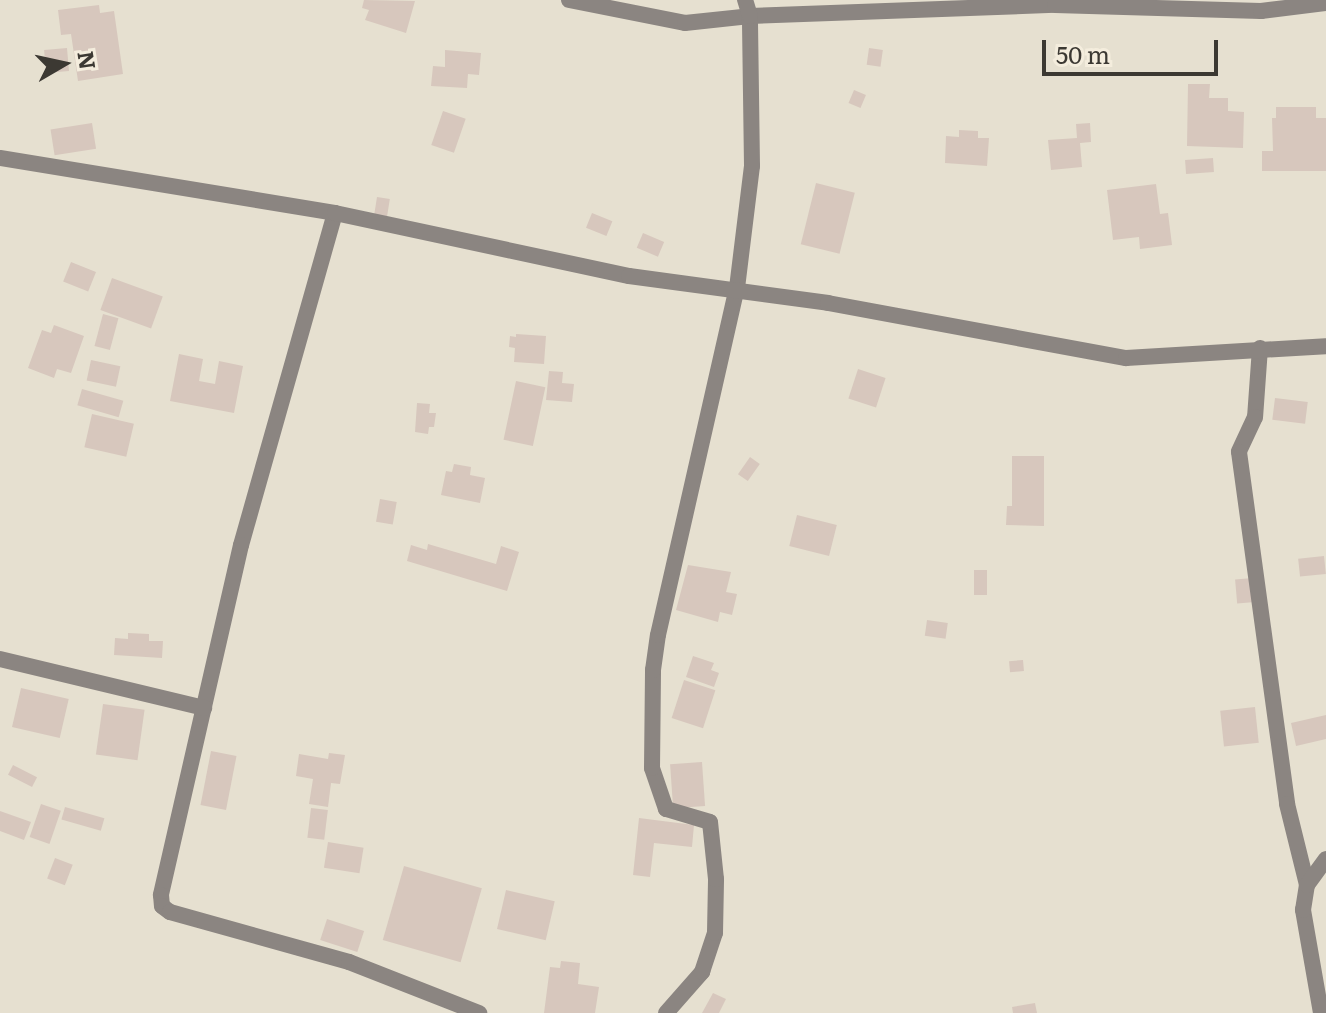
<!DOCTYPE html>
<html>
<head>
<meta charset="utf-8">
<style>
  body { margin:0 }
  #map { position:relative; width:1326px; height:1013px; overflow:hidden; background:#e6e0d0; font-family:Literata,serif }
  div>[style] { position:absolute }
  .building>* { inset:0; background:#d7c7bd; transform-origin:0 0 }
  .minor>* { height:16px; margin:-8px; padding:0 8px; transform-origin:8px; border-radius:8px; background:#8b8581 }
  .tertiary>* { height:16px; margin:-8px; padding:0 8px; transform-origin:8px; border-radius:8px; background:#8b8581 }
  span { translate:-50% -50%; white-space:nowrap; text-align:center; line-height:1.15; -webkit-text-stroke:7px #f4eddd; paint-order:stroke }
  .north { position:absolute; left:24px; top:24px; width:80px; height:80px; -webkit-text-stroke:6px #f4eddd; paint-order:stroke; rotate:81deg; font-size:22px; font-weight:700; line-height:32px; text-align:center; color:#3c3933 }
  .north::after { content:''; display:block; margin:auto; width:28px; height:36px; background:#3c3933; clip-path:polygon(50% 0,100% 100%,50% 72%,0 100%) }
  .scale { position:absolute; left:1042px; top:40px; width:176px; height:36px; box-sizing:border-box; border:4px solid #3c3933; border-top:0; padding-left:10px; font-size:24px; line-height:28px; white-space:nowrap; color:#3c3933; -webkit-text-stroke:6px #f4eddd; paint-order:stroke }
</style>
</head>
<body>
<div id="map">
  <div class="building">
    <div style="clip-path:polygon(364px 0,415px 1px,406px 33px,365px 20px,369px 10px,362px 8px)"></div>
    <div style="clip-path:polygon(99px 5px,100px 13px,114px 11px,123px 74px,78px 81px,71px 34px,61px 35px,58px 10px)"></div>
    <div style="left:67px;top:48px;width:23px;height:23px;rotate:85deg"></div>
    <div style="left:869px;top:48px;width:14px;height:17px;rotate:8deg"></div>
    <div style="clip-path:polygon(445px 50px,481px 53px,479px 75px,468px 74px,467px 88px,431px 86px,433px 66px,445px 67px)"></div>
    <div style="clip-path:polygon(1188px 84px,1210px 84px,1209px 98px,1228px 98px,1228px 111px,1244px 112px,1243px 148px,1187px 146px)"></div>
    <div style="left:854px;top:90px;width:13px;height:14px;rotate:23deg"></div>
    <div style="clip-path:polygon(1276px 107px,1316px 107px,1316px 118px,1326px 118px,1326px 171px,1262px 171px,1262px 151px,1273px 151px,1272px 118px,1276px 118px)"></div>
    <div style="left:443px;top:111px;width:24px;height:36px;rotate:19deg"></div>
    <div style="left:92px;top:123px;width:26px;height:42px;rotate:81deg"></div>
    <div style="clip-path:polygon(1090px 123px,1091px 142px,1080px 143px,1082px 167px,1051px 170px,1048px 140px,1077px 138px,1076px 124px)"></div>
    <div style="clip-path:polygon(959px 130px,978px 131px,978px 138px,989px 138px,987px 166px,945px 163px,946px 136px,959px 137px)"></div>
    <div style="left:1213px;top:158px;width:14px;height:28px;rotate:86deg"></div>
    <div style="left:816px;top:183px;width:40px;height:63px;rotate:14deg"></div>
    <div style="clip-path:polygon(1156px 184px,1160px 214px,1168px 213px,1172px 245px,1140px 249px,1139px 237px,1113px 240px,1107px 190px)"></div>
    <div style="left:377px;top:197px;width:13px;height:19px;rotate:9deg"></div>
    <div style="left:592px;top:213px;width:22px;height:16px;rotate:22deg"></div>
    <div style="left:643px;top:233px;width:23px;height:16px;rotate:23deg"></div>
    <div style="left:71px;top:262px;width:27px;height:21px;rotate:22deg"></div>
    <div style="left:112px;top:278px;width:54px;height:34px;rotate:20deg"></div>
    <div style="left:103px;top:314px;width:16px;height:33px;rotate:15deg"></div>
    <div style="clip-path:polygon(54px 325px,84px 336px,71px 373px,57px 369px,54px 378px,28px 368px,42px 330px,51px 333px)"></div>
    <div style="clip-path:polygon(516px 334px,546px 336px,544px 364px,514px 362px,515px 348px,509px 347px,510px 336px,516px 337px)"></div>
    <div style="clip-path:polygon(179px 354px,203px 359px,199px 381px,215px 384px,219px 361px,243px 366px,234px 413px,170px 401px)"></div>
    <div style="left:91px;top:360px;width:30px;height:21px;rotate:12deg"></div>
    <div style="left:858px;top:369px;width:29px;height:31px;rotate:18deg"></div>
    <div style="clip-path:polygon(549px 371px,563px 372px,562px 383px,574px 384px,572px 402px,546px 400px)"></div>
    <div style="left:516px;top:381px;width:30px;height:60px;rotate:12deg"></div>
    <div style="left:82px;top:389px;width:43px;height:17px;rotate:16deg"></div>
    <div style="left:1275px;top:398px;width:33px;height:22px;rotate:7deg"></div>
    <div style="clip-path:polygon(417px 403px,430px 404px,429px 413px,436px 413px,434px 427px,429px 427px,428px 434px,415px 432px)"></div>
    <div style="left:92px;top:414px;width:43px;height:34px;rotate:13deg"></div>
    <div style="clip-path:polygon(1012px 456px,1044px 456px,1044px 526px,1006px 525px,1007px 506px,1012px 506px)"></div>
    <div style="left:750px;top:457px;width:12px;height:21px;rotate:35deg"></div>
    <div style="clip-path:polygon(454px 464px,471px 467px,470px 475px,485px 478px,480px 503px,441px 495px,446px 471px,452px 472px)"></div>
    <div style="left:380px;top:499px;width:17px;height:23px;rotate:10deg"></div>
    <div style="left:797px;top:515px;width:41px;height:32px;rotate:14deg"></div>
    <div style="clip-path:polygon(428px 544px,496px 564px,501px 546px,519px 552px,507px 591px,407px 561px,411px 545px,427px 550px)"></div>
    <div style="left:1324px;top:556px;width:18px;height:26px;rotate:84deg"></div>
    <div style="clip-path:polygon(688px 565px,731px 572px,726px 592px,737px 594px,732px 615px,720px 612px,718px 622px,676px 610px)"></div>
    <div style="left:974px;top:570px;width:13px;height:25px"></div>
    <div style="left:1253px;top:578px;width:24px;height:18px;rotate:85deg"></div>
    <div style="left:927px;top:620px;width:21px;height:16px;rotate:8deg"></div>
    <div style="clip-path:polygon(128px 633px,149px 634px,149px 641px,163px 641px,162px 658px,114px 655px,115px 638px,128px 639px)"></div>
    <div style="clip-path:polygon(693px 656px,714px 663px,711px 670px,719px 673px,714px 687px,686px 677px)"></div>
    <div style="left:1023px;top:660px;width:11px;height:14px;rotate:85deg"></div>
    <div style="left:684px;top:680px;width:33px;height:40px;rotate:18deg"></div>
    <div style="left:21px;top:688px;width:49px;height:40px;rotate:13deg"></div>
    <div style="left:103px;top:704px;width:42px;height:51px;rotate:8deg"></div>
    <div style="left:1255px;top:707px;width:36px;height:35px;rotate:84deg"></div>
    <div style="clip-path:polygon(1326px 715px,1326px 739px,1296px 746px,1291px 723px)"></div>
    <div style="left:211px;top:751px;width:26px;height:55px;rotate:11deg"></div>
    <div style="clip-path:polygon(329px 753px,345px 755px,340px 784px,331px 783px,328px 807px,309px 804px,313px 779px,296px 776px,299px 754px,328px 759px)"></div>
    <div style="left:702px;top:762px;width:44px;height:32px;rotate:86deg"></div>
    <div style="left:13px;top:765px;width:27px;height:11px;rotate:27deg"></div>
    <div style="left:41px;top:804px;width:21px;height:35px;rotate:19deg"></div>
    <div style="left:65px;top:807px;width:41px;height:13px;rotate:16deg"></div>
    <div style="left:311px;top:808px;width:17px;height:30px;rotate:7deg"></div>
    <div style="clip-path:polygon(0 811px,31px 822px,24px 840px,0 831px)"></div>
    <div style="clip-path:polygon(639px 818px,694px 825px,692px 847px,654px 843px,650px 877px,633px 875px)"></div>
    <div style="left:328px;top:842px;width:36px;height:26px;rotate:9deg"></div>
    <div style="left:55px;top:858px;width:19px;height:22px;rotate:21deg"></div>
    <div style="left:404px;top:866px;width:81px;height:77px;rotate:16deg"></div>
    <div style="left:506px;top:890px;width:50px;height:40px;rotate:13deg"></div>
    <div style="left:327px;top:919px;width:39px;height:22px;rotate:18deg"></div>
    <div style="clip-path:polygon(561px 961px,580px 963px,578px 984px,599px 987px,595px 1013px,544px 1013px,550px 967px,560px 968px)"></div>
    <div style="clip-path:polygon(713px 993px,726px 999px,719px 1013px,702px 1013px)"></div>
    <div style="clip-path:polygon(1035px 1003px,1037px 1013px,1013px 1013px,1012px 1007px)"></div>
  </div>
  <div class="minor">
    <div style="left:569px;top:0;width:118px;rotate:11.2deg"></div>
    <div style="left:685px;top:23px;width:65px;rotate:-6.1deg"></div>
    <div style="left:750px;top:16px;width:305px;rotate:-2.1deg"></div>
    <div style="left:1055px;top:5px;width:206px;rotate:1.7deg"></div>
    <div style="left:1261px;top:11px;width:65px;rotate:-7deg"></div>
    <div style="left:335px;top:213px;width:345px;rotate:105.8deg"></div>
    <div style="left:241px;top:545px;width:359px;rotate:102.9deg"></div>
    <div style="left:161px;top:895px;width:11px;rotate:85deg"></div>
    <div style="left:162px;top:906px;width:10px;rotate:37deg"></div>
    <div style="left:170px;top:912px;width:186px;rotate:15.6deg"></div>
    <div style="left:349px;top:962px;width:140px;rotate:21.4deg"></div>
    <div style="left:1260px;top:348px;width:69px;rotate:94.1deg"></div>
    <div style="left:1255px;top:417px;width:38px;rotate:115deg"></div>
    <div style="left:1239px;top:452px;width:355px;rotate:82.2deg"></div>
    <div style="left:1287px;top:804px;width:83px;rotate:76.1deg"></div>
    <div style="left:0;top:659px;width:210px;rotate:13.5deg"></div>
    <div style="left:666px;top:1013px;width:55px;rotate:-48.7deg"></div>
    <div style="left:702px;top:972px;width:41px;rotate:-71.6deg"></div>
    <div style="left:715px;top:933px;width:54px;rotate:-88.9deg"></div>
    <div style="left:716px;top:879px;width:57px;rotate:-96deg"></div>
    <div style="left:710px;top:822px;width:46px;rotate:-163.5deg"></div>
    <div style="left:666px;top:809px;width:43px;rotate:-108.9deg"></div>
    <div style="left:652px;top:768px;width:98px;rotate:-89.4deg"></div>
    <div style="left:653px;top:670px;width:35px;rotate:-82deg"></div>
    <div style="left:658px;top:635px;width:356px;rotate:-77.2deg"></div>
    <div style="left:737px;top:288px;width:123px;rotate:-83deg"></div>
    <div style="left:752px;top:166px;width:150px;rotate:-90.8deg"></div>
    <div style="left:750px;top:16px;width:17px;rotate:-107deg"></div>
    <div style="left:1321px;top:1013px;width:105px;rotate:-99.9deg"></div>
    <div style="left:1303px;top:910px;width:25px;rotate:-81deg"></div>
    <div style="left:1307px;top:885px;width:32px;rotate:-54deg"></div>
  </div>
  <div class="tertiary">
    <div style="left:0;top:158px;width:339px;rotate:9.3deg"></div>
    <div style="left:335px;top:213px;width:301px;rotate:12.1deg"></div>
    <div style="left:629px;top:276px;width:201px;rotate:7.7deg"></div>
    <div style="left:828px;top:303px;width:303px;rotate:10.5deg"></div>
    <div style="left:1126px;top:358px;width:200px;rotate:-3.4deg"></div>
  </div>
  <div class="north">N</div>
  <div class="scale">50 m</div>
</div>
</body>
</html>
